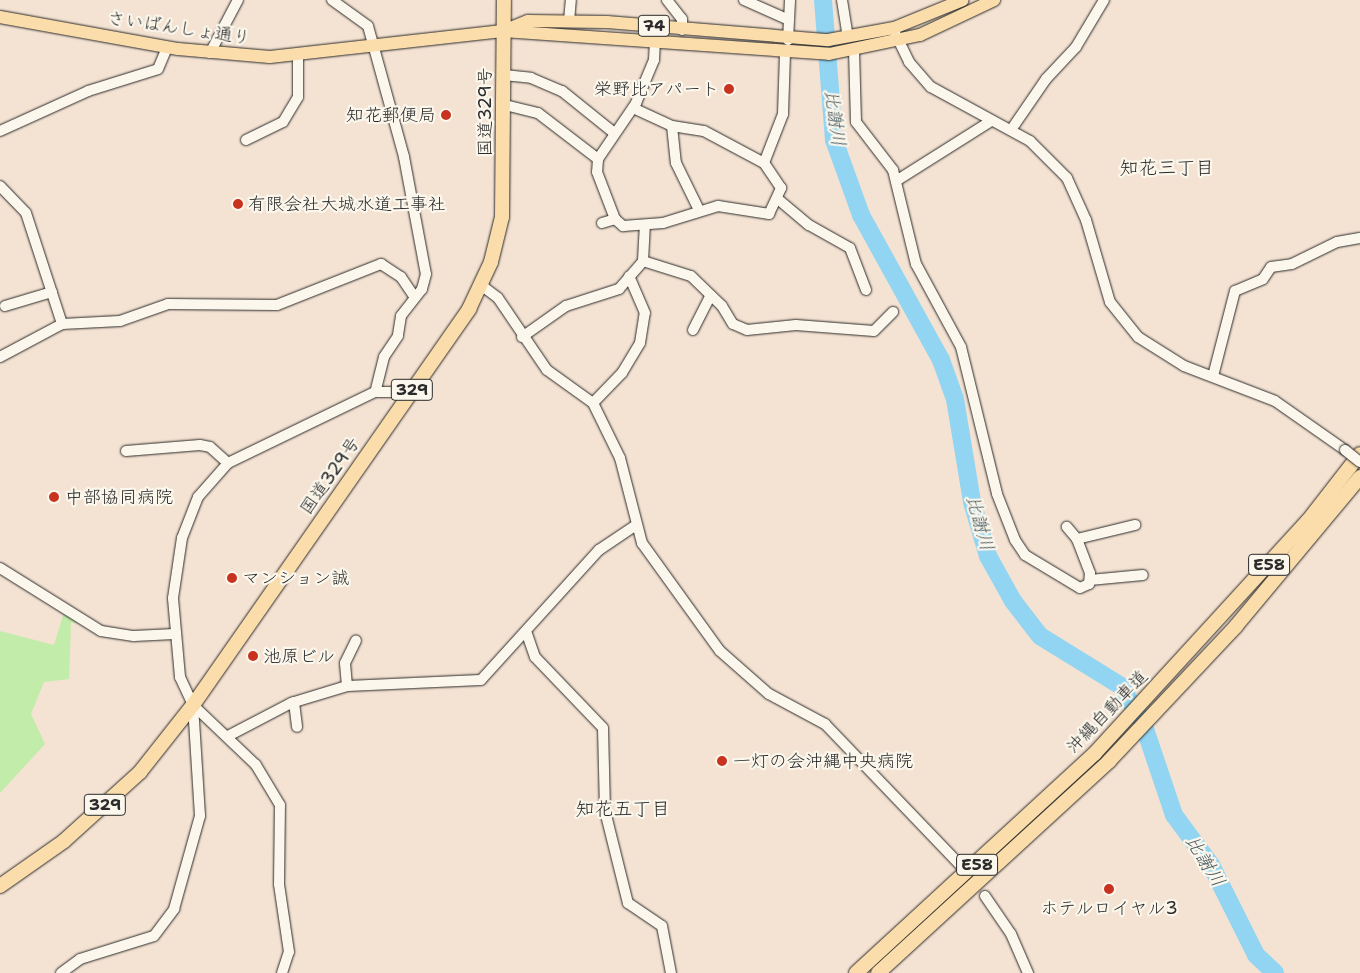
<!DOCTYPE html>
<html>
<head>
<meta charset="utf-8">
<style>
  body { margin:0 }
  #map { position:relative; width:1360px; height:973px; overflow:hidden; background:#f4e2d2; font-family:"Shantell Sans","Klee One",sans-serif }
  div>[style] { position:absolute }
  .green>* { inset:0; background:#c2eca9 }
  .river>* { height:18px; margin:-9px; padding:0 9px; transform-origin:9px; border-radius:9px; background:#91d5f3 }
  .roads { filter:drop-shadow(0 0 1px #2b2b2b) drop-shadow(0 0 1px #2b2b2b) }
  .minor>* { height:10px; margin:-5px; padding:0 5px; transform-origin:5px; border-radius:5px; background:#fbf7ec }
  .major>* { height:12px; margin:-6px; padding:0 6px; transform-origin:6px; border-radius:6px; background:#fbddab }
  .highway>* { height:14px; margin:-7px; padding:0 7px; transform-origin:7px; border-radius:7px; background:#fbddab }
  .bridges { filter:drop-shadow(0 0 1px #2b2b2b) drop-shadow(0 0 1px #2b2b2b) }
  .minor-bridge>* { height:10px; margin:-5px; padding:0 5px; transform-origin:5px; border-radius:5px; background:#fbf7ec }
  .dots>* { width:14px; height:14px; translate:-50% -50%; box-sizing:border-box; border:2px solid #fbf7ec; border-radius:50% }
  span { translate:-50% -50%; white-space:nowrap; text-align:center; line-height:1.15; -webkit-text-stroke:4.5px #fbf7ec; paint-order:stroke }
  .shield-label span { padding:1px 4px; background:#fbf7ec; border:1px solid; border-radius:4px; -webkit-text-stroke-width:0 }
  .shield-label { font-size:16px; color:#2b2b2b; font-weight:700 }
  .street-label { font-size:18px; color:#2b2b2b }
  .poi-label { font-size:18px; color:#2b2b2b }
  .right { translate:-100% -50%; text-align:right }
  .left { translate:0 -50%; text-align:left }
  .water-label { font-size:19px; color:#44565d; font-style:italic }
  .neighbourhood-label { font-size:19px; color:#2b2b2b }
</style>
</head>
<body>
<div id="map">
  <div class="green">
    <div style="clip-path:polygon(65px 609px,90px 626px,71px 622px,69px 679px,44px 682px,31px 714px,45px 744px,0 793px,0 631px,54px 645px)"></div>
  </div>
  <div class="river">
    <div style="left:823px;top:0;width:140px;rotate:85.5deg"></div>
    <div style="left:834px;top:140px;width:80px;rotate:70.2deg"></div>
    <div style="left:861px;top:215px;width:166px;rotate:61.1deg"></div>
    <div style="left:941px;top:360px;width:41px;rotate:70.3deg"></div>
    <div style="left:955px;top:399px;width:104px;rotate:80.6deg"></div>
    <div style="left:972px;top:502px;width:56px;rotate:73.5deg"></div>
    <div style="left:988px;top:556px;width:51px;rotate:60.9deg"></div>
    <div style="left:1013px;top:601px;width:44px;rotate:52.4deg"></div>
    <div style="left:1040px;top:636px;width:95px;rotate:31.7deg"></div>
    <div style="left:1121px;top:686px;width:43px;rotate:59.3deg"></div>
    <div style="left:1143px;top:723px;width:97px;rotate:71.4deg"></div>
    <div style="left:1174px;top:815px;width:62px;rotate:53.5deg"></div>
    <div style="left:1211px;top:865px;width:101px;rotate:63.4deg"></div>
    <div style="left:1256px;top:955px;width:26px;rotate:43deg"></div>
  </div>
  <div class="roads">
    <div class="minor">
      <div style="left:332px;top:0;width:44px;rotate:35.8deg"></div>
      <div style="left:368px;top:26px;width:136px;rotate:74.6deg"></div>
      <div style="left:404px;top:157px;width:119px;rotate:79.4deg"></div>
      <div style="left:426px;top:274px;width:16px;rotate:105deg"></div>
      <div style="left:422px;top:289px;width:34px;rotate:128deg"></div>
      <div style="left:401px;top:316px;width:20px;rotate:99deg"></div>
      <div style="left:398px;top:336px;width:25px;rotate:124deg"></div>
      <div style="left:384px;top:357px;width:36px;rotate:104deg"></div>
      <div style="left:667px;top:0;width:24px;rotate:52deg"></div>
      <div style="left:682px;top:19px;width:11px;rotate:90deg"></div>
      <div style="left:744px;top:0;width:49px;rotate:24deg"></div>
      <div style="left:842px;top:0;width:37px;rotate:81deg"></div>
      <div style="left:569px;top:21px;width:21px;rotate:-85deg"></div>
      <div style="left:896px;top:35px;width:30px;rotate:64deg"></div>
      <div style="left:909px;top:62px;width:33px;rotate:49deg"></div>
      <div style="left:931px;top:87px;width:113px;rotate:28.6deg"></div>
      <div style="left:1030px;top:141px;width:52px;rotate:45deg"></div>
      <div style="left:1067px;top:178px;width:46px;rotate:65.7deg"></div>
      <div style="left:1086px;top:220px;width:85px;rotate:73.7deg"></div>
      <div style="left:1110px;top:302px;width:45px;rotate:51.3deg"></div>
      <div style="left:1138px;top:337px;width:54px;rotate:32.2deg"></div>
      <div style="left:1184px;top:366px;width:97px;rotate:21deg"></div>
      <div style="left:1275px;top:401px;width:85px;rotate:35deg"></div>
      <div style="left:788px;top:40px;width:40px;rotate:-87.1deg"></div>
      <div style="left:854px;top:50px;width:72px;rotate:88.4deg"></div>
      <div style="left:856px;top:122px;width:61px;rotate:52.4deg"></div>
      <div style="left:893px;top:170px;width:97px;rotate:76.3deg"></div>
      <div style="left:916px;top:264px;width:94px;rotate:61.5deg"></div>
      <div style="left:961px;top:347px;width:151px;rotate:76.2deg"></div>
      <div style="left:997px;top:494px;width:49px;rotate:68.6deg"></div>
      <div style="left:1015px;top:540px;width:18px;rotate:56deg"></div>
      <div style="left:1025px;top:555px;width:64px;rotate:31deg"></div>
      <div style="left:1080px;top:588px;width:10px;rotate:-24deg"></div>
      <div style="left:1089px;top:584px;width:11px;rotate:-85deg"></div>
      <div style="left:1090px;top:573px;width:36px;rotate:-111deg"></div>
      <div style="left:1077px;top:539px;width:16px;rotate:-130deg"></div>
      <div style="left:210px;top:53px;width:60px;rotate:-62.2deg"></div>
      <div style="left:504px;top:75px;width:27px;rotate:6deg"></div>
      <div style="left:531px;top:78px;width:34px;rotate:23deg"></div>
      <div style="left:562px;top:91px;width:65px;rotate:38.8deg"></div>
      <div style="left:505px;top:105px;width:34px;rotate:14deg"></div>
      <div style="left:538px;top:113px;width:76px;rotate:37.5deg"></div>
      <div style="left:598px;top:159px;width:13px;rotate:94deg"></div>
      <div style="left:597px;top:172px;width:50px;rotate:69deg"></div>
      <div style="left:615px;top:219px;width:11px;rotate:41deg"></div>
      <div style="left:623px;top:226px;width:40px;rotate:-4.3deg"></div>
      <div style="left:663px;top:223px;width:58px;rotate:-17.2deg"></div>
      <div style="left:718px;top:206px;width:52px;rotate:8.9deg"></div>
      <div style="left:769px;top:214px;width:29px;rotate:-65deg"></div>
      <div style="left:781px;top:188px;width:30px;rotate:-124deg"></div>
      <div style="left:764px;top:163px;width:53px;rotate:-68.8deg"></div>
      <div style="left:783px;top:114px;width:60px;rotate:-88.1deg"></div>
      <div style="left:633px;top:108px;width:43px;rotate:24.8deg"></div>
      <div style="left:672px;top:126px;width:32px;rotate:9deg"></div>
      <div style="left:704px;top:131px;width:68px;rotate:28.1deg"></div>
      <div style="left:672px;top:126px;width:37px;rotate:84deg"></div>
      <div style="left:676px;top:163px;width:52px;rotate:63.9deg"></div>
      <div style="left:1011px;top:130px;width:62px;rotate:-55.5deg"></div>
      <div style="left:1046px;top:79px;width:44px;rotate:-46.8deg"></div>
      <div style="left:1076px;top:47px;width:55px;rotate:-59.2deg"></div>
      <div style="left:0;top:131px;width:97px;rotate:-24.4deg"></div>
      <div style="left:88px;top:91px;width:73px;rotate:-17.4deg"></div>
      <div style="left:158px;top:69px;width:23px;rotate:-67deg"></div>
      <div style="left:246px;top:140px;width:41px;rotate:-25.9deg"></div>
      <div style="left:283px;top:122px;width:29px;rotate:-59deg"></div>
      <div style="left:298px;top:97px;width:41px;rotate:-90deg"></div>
      <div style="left:598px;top:159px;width:68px;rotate:-55.8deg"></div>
      <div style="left:636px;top:103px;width:47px;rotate:-67.3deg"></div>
      <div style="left:654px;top:60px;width:19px;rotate:-87deg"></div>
      <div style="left:896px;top:181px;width:112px;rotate:-32.3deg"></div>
      <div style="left:0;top:186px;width:37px;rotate:46deg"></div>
      <div style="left:26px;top:213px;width:117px;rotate:72deg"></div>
      <div style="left:62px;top:324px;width:58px;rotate:-3deg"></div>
      <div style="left:120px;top:321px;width:51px;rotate:-19.5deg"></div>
      <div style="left:168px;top:304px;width:109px;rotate:0.5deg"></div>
      <div style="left:277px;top:305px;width:112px;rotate:-21.5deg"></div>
      <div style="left:381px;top:264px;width:24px;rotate:33deg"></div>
      <div style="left:401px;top:277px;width:23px;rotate:56deg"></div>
      <div style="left:779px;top:200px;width:39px;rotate:40deg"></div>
      <div style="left:809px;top:225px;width:47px;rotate:29.3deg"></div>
      <div style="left:850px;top:248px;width:45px;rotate:69.1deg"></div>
      <div style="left:602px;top:223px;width:14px;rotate:-17deg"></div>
      <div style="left:643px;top:261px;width:50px;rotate:17.4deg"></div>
      <div style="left:691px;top:276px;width:43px;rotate:44.1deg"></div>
      <div style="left:722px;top:306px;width:21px;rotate:59deg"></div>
      <div style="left:733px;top:324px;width:15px;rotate:23deg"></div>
      <div style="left:747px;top:330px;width:49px;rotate:-5.8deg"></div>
      <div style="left:796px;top:325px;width:78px;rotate:4.4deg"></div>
      <div style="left:874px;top:331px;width:27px;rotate:-45deg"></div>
      <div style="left:481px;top:285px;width:21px;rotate:37deg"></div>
      <div style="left:498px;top:298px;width:87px;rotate:55.8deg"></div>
      <div style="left:547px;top:370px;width:57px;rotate:35.7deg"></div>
      <div style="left:593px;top:403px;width:61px;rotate:63.9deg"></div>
      <div style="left:620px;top:458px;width:88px;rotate:75.5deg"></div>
      <div style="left:642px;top:543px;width:133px;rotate:54.2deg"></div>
      <div style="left:720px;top:651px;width:65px;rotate:41.3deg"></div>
      <div style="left:769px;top:694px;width:64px;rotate:28.2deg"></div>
      <div style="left:825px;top:724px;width:201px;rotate:46.2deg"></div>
      <div style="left:5px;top:306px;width:49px;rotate:-16.6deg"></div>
      <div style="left:693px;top:330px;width:39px;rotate:-63deg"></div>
      <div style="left:522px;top:337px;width:54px;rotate:-35.2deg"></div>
      <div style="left:566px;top:306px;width:56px;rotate:-17.8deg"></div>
      <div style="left:619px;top:289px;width:37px;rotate:-49deg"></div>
      <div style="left:643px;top:261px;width:35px;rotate:-87deg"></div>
      <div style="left:0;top:357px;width:70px;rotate:-28deg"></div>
      <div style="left:1213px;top:376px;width:88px;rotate:-75.5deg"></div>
      <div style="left:1235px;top:291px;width:30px;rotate:-23deg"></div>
      <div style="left:1263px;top:279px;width:14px;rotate:-56deg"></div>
      <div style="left:1271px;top:267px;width:21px;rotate:-8deg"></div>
      <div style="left:1292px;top:264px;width:50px;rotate:-26.1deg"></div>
      <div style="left:1337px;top:242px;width:23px;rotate:-10deg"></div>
      <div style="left:593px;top:403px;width:42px;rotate:-46deg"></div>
      <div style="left:622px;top:373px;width:35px;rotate:-59deg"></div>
      <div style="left:640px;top:343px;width:30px;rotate:-81deg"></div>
      <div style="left:645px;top:313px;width:40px;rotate:-113.4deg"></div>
      <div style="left:126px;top:451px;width:74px;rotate:-4.6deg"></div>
      <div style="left:200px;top:445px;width:10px;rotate:11deg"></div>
      <div style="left:210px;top:447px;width:24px;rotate:42deg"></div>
      <div style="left:1077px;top:539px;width:60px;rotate:-13.6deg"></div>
      <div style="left:0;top:568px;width:119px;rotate:32deg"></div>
      <div style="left:101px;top:631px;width:33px;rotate:9deg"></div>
      <div style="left:134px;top:636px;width:40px;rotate:-2.9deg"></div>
      <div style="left:1090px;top:580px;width:53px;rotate:-5.4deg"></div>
      <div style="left:527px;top:634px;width:24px;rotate:71deg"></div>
      <div style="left:535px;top:657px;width:98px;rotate:46.2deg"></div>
      <div style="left:603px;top:728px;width:83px;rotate:88.6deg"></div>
      <div style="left:605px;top:811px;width:95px;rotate:76deg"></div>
      <div style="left:628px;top:903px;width:41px;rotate:34.1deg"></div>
      <div style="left:662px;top:926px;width:48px;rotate:79.2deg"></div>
      <div style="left:347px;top:686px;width:23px;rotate:-95deg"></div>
      <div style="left:345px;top:663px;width:25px;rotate:-64deg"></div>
      <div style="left:294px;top:702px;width:25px;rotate:83deg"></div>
      <div style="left:228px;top:736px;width:71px;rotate:-27.6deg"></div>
      <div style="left:291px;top:703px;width:59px;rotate:-16.9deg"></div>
      <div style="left:347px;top:686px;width:134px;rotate:-2.6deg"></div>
      <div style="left:481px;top:680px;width:176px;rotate:-47.8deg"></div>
      <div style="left:599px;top:550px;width:45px;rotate:-34deg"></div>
      <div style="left:985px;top:896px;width:46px;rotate:55.6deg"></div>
      <div style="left:1011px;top:934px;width:43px;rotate:66.4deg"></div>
      <div style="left:61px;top:973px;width:24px;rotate:-36deg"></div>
      <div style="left:80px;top:959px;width:77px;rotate:-17.3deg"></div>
      <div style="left:154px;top:936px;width:34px;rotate:-53deg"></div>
      <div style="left:174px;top:909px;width:97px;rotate:-74.4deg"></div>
      <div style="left:200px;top:816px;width:111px;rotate:-93.6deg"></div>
      <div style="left:282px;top:973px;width:22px;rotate:-72deg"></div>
      <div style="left:289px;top:952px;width:69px;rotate:-98.4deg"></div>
      <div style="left:279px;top:884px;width:79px;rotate:-89.3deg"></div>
      <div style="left:280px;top:805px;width:47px;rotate:-121deg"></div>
      <div style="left:256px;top:765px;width:87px;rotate:-136.4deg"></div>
      <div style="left:193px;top:705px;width:31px;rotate:-115deg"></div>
      <div style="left:180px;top:677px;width:79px;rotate:-95.1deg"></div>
      <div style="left:173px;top:598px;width:61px;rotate:-81.5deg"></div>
      <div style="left:182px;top:538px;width:44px;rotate:-68.7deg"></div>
      <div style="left:198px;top:497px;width:45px;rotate:-48.6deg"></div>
      <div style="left:228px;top:463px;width:163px;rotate:-25.8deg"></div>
      <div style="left:375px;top:392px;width:36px"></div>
    </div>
    <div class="major">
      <div style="left:0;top:17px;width:181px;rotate:10.2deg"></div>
      <div style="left:178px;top:49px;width:92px;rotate:5deg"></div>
      <div style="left:270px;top:57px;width:234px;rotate:-6.4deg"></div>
      <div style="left:503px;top:31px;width:27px;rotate:-22deg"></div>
      <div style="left:528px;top:21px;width:79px;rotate:0.7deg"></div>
      <div style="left:607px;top:22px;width:222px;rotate:4.7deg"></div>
      <div style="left:828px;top:40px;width:67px;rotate:-10.3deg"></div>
      <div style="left:894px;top:28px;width:74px;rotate:-22.1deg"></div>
      <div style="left:503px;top:31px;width:327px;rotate:4deg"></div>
      <div style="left:829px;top:54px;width:93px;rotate:-11.8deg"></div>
      <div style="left:920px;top:35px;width:82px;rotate:-25.3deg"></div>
    </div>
    <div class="highway">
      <div style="left:0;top:886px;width:78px;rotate:-35.1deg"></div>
      <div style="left:64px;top:841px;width:103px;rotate:-42.2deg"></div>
      <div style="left:140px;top:772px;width:85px;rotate:-51.7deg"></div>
      <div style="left:193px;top:705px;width:483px;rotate:-55.1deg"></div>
      <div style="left:469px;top:309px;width:52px;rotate:-64.9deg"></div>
      <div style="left:491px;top:262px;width:46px;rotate:-76.3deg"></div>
      <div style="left:502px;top:217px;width:217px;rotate:-89.5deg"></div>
      <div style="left:856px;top:973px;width:325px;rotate:-42.6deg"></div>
      <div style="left:1095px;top:753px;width:314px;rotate:-47.5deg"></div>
      <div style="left:1307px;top:522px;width:86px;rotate:-52.1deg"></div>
      <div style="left:878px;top:973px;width:314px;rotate:-42.5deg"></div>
      <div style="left:1109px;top:761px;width:185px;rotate:-46.7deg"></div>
      <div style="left:1236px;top:626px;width:194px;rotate:-50.2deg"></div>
    </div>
  </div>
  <div class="bridges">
    <div class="minor-bridge">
      <div style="left:1345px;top:450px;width:19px;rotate:39deg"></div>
    </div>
  </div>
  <div class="dots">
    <div style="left:729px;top:89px;background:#c8321e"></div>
    <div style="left:446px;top:115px;background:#c8321e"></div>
    <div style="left:238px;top:204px;background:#c8321e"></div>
    <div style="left:54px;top:497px;background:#c8321e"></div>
    <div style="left:232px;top:578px;background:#c8321e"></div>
    <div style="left:253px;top:656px;background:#c8321e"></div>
    <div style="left:722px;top:761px;background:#c8321e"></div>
    <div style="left:1109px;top:889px;background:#c8321e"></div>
  </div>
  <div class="shield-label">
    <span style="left:654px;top:26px">74</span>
    <span style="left:412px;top:390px">329</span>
    <span style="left:1269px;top:565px">E58</span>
    <span style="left:105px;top:805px">329</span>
    <span style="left:977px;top:865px">E58</span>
  </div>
  <div class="street-label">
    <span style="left:179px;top:28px;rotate:8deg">さいばんしょ通り</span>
    <span style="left:485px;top:112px;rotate:-90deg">国道329号</span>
    <span style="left:330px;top:476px;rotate:-55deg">国道329号</span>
    <span style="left:1107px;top:712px;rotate:-46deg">沖縄自動車道</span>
  </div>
  <div class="poi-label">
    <span class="right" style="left:719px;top:89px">栄野比アパート</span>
    <span class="right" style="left:436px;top:115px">知花郵便局</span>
    <span class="left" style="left:248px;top:204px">有限会社大城水道工事社</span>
    <span class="left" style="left:65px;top:497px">中部協同病院</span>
    <span class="left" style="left:242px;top:578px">マンション誠</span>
    <span class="left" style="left:263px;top:656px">池原ビル</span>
    <span class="left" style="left:733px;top:761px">一灯の会沖縄中央病院</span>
    <span style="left:1109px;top:908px">ホテルロイヤル3</span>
  </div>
  <div class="water-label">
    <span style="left:835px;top:118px;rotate:82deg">比謝川</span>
    <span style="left:980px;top:523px;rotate:74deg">比謝川</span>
    <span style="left:1205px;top:861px;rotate:58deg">比謝川</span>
  </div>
  <div class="neighbourhood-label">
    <span style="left:1167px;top:168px">知花三丁目</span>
    <span style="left:623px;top:809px">知花五丁目</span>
  </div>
</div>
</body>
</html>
